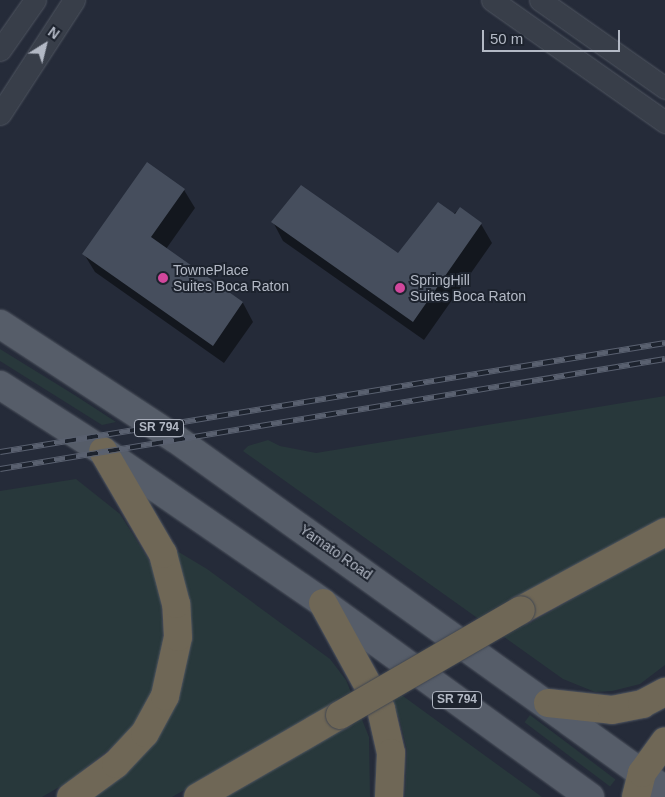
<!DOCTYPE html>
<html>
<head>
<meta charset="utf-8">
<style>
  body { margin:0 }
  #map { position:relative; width:665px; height:797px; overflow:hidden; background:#252b39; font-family:Helvetica,sans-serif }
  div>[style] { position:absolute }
  .green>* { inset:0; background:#28383b; transform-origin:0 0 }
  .shadow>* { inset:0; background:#0007 }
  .building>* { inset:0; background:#464e5d }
  .roads { filter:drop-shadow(0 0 1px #505661) drop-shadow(0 0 1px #505661) }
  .minor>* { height:21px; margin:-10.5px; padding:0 10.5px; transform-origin:10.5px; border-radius:10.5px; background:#383e49 }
  .major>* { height:28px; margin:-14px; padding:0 14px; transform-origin:14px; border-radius:14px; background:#565d69 }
  .highway>* { height:28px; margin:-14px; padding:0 14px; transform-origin:14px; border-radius:14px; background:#6f6756 }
  .rail>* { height:5.5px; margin-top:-2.75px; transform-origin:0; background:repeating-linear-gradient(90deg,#1d232e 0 11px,#5a6170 0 22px); box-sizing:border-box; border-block:1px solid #5a6170 }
  .bridges { filter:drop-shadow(0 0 1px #404651) drop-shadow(0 0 1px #404651) }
  .highway-bridge>* { height:28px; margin:-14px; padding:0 14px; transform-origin:14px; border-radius:14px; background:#6f6756 }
  .dots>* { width:14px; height:14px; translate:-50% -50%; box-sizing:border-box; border:2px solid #1d232e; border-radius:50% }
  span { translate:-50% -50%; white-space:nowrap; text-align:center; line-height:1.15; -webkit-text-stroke:4px #1d232e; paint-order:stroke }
  .shield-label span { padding:1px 4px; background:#1d232e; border:1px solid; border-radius:4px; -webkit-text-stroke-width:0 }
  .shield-label { font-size:12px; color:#b3b9c5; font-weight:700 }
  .poi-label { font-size:14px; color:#b3b9c5 }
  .left { translate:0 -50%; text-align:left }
  .street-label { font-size:14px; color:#b3b9c5 }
  .north { position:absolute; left:20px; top:20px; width:50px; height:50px; -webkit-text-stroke:4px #1d232e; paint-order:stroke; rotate:36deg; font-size:14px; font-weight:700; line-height:20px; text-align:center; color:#b3b9c5 }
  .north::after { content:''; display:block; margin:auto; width:18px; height:22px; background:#b3b9c5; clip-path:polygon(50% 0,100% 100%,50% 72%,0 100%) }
  .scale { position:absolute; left:482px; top:30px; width:138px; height:22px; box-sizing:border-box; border:2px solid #b3b9c5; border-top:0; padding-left:6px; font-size:15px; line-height:18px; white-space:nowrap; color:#b3b9c5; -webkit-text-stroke:4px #1d232e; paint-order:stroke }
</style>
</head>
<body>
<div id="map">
  <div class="green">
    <div style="clip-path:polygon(0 349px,76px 396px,116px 422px,102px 425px,0 361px)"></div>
    <div style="clip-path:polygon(665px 396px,665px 518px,502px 605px,528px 624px,665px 547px,665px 665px,640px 684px,612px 691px,595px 692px,563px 679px,243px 451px,248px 446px,268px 440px,280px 446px,316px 453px)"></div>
    <div style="clip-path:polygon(76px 479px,120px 514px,152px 565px,161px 603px,163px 638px,154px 684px,145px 708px,126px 736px,68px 782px,42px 797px,0 797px,0 491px)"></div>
    <div style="clip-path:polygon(177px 551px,207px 569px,330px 659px,346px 680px,369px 737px,370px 797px,224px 797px,283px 734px,172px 797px,83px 797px,160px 726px,173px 553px)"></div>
    <div style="clip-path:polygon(385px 683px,542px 797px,405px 797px,407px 750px,400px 721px)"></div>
    <div style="left:530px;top:715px;width:107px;height:9px;rotate:37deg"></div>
  </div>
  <div class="shadow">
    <div style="clip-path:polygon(184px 190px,195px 208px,166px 249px,243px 303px,253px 322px,224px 363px,95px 272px,84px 254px)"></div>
    <div style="clip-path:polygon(460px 209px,481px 224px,492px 243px,424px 340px,283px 241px,273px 222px,399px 255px)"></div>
  </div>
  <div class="building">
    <div style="clip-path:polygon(147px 162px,185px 189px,151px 237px,243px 302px,213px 346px,82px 254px)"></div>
    <div style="clip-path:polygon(301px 185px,398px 253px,438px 202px,455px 214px,460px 207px,482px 223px,413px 322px,271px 222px)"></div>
  </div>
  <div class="roads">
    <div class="minor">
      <div style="left:492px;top:0;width:212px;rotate:35.2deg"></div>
      <div style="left:540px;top:0;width:153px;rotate:35.1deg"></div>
      <div style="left:0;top:50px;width:61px;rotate:-55deg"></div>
      <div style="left:0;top:114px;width:136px;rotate:-57deg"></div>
    </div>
    <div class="major">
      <div style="left:0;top:324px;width:210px;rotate:33.2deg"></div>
      <div style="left:176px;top:439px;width:602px;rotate:35.67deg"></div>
      <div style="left:0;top:385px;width:122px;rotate:32.7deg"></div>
      <div style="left:103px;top:451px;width:267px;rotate:34.6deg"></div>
      <div style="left:323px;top:603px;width:330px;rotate:36deg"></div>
    </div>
    <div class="highway">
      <div style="left:323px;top:603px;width:121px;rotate:61.3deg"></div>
      <div style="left:381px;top:709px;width:45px;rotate:77.2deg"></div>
      <div style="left:391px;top:753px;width:44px;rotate:92.6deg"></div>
      <div style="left:521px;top:610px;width:164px;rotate:-28.4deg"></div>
      <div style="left:548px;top:703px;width:64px;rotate:6.2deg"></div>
      <div style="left:612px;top:710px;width:31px;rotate:-11deg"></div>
      <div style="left:642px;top:704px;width:26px;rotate:-28deg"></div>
      <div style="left:71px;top:797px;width:56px;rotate:-36.3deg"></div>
      <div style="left:116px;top:764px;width:42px;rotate:-46.9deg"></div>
      <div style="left:145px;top:733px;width:42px;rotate:-61.6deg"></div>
      <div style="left:165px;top:696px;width:60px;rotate:-77.6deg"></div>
      <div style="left:178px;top:637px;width:33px;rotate:-93deg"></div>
      <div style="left:176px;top:604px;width:52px;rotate:-104.6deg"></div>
      <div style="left:163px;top:554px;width:119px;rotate:-120.2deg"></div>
      <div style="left:198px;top:797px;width:164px;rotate:-30deg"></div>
      <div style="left:636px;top:797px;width:25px;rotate:-76deg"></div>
      <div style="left:642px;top:773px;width:39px;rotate:-54deg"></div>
    </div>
  </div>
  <div class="rail">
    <div style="left:0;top:452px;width:674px;rotate:-9.31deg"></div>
    <div style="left:0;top:469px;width:674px;rotate:-9.39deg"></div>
  </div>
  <div class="bridges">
    <div class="highway-bridge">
      <div style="left:340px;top:715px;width:209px;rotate:-30.1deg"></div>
    </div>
  </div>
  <div class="dots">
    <div style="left:163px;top:278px;background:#d1479c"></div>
    <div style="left:400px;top:288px;background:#d1479c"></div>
  </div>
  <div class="shield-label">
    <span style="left:159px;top:428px">SR 794</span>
    <span style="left:457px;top:700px">SR 794</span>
  </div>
  <div class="poi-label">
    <span class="left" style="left:173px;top:278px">TownePlace<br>Suites Boca Raton</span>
    <span class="left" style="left:410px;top:288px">SpringHill<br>Suites Boca Raton</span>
  </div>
  <div class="street-label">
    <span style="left:336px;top:552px;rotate:35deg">Yamato Road</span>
  </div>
  <div class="north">N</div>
  <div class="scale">50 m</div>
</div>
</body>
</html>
